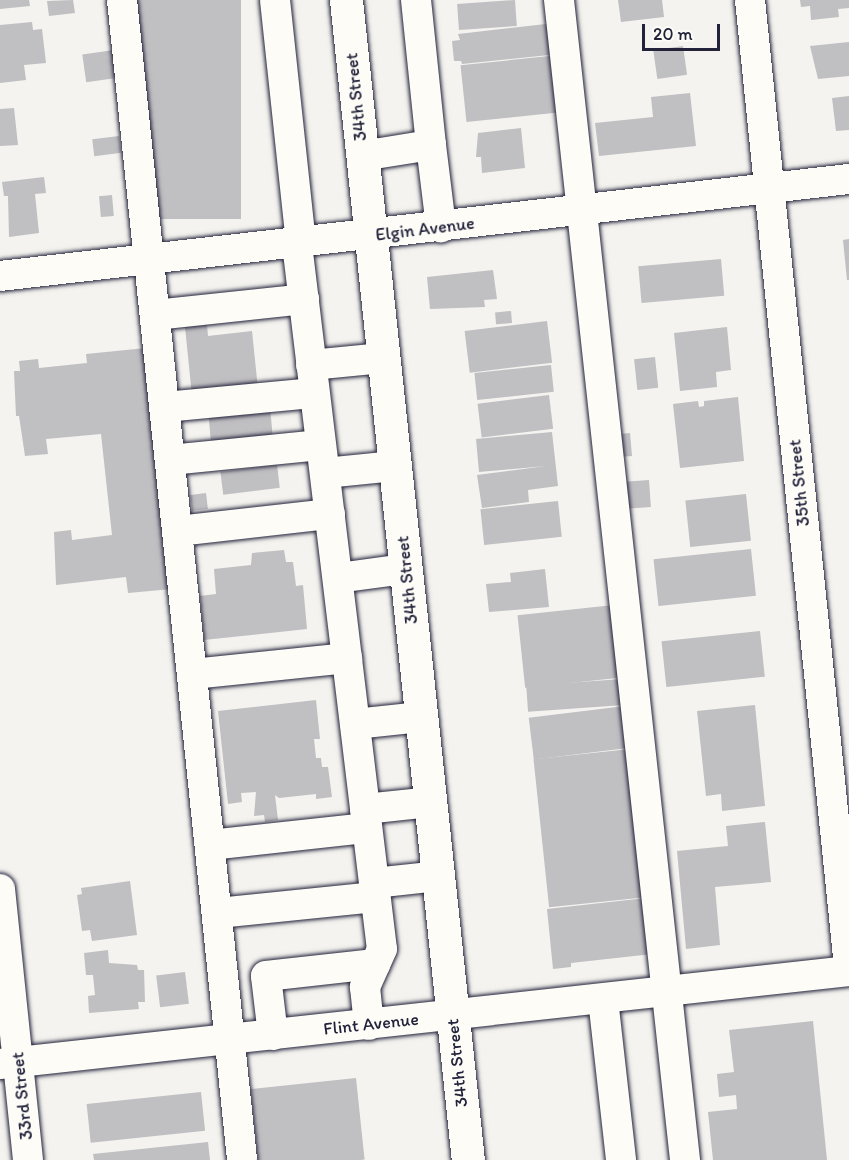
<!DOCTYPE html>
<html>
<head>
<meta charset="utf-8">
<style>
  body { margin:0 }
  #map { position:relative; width:849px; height:1160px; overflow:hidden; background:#f4f3ef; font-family:Itim,sans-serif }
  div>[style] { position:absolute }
  .building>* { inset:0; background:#c0bfc2; transform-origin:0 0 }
  .roads { filter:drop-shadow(0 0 2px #22223b) drop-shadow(0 0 2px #22223b) }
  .minor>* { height:30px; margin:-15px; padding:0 15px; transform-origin:15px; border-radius:15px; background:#fdfcf7 }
  .major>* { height:33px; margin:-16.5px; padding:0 16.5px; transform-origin:16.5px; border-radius:16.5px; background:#fdfcf7 }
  span { translate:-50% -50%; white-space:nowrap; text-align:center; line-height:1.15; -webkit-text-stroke:5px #fdfcf7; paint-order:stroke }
  .street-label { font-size:18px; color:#22223b }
  .scale { position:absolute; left:642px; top:24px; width:78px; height:27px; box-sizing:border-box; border:3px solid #22223b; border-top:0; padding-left:8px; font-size:18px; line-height:21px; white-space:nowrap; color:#22223b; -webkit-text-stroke:4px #fdfcf7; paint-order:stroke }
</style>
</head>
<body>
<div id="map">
  <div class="building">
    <div style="clip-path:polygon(0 0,29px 0,30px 6px,0 9px)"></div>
    <div style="clip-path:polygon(73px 0,75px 13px,49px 16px,47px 1px)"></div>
    <div style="left:136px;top:0;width:105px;height:219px"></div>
    <div style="left:515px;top:0;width:26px;height:58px;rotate:86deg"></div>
    <div style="clip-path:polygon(618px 0,662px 0,664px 17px,621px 22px)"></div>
    <div style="clip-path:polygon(800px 0,849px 0,849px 8px,838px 9px,839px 17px,811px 20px,810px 6px,801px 7px)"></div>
    <div style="clip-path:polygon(32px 22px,33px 30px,42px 29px,46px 63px,24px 65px,26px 80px,0 83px,0 25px)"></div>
    <div style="clip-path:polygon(555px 23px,559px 54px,462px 64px,461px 61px,454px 61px,452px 41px,460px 40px,458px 34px)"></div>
    <div style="clip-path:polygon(849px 42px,849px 76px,818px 79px,810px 46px)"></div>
    <div style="left:683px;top:46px;width:29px;height:30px;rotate:82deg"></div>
    <div style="left:114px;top:50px;width:28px;height:32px;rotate:82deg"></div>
    <div style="left:559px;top:55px;width:57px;height:99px;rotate:84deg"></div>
    <div style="clip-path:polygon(690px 93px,696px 146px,599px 156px,595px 123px,653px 117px,651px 97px)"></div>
    <div style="clip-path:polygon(849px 96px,849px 130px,836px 131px,832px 98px)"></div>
    <div style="clip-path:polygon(14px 108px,18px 145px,0 146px,0 109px)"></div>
    <div style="clip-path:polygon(521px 128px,525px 168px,482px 173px,481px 157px,476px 157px,478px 133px)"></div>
    <div style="left:119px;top:136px;width:17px;height:27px;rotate:83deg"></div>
    <div style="clip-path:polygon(44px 177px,46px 193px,35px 194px,39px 233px,9px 237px,8px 196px,4px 196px,2px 182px)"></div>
    <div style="left:112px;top:195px;width:21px;height:13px;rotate:85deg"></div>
    <div style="clip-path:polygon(849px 239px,849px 280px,847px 280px,843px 240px)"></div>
    <div style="left:721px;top:259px;width:37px;height:83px;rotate:85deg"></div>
    <div style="clip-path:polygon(493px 270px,497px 299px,484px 300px,485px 307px,430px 309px,427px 277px)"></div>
    <div style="left:511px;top:311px;width:12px;height:16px;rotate:85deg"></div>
    <div style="left:547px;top:321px;width:42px;height:83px;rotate:83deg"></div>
    <div style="clip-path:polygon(207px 325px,208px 336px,252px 331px,258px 389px,192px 396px,185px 327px)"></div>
    <div style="clip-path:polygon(727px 327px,731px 370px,716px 372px,717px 387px,680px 391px,674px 333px)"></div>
    <div style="clip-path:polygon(146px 348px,172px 589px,128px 593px,126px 577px,56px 585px,54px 532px,71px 530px,72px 540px,112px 535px,101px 434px,46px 439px,48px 454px,25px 456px,19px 416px,16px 416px,14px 371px,20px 371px,19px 361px,38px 359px,39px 368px,87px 363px,86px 354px)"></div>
    <div style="left:655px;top:357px;width:31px;height:21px;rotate:84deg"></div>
    <div style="left:551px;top:365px;width:27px;height:77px;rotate:84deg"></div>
    <div style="left:549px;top:395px;width:34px;height:72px;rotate:83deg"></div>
    <div style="clip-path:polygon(738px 397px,744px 461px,680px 468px,673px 404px,698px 401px,699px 407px,704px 406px,704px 401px)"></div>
    <div style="left:270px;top:406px;width:34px;height:62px;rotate:85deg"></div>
    <div style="clip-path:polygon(552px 432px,558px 486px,528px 490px,529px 502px,482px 508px,477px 475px,546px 466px,479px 472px,476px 439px)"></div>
    <div style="left:630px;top:433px;width:23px;height:13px;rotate:85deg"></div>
    <div style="left:277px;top:465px;width:23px;height:57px;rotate:83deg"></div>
    <div style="left:649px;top:480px;width:27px;height:28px;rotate:86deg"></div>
    <div style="left:206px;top:493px;width:16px;height:16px;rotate:83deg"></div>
    <div style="left:746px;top:494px;width:47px;height:61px;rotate:84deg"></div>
    <div style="left:558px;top:501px;width:36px;height:78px;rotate:84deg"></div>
    <div style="left:751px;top:549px;width:47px;height:98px;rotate:84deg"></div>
    <div style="clip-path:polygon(284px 550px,286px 562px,293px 562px,296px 586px,303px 585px,307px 629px,204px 640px,200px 596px,216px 594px,214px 569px,251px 565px,252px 553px)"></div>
    <div style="clip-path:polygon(545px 569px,549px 607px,489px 612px,486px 584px,511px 582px,510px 573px)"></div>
    <div style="left:614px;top:605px;width:73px;height:97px;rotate:84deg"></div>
    <div style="left:760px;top:631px;width:46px;height:99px;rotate:84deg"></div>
    <div style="left:622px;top:679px;width:26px;height:96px;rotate:86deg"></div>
    <div style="clip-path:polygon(316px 700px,320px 739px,314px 739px,316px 758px,321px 758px,322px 767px,328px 767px,332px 797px,316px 799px,316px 794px,279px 798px,275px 795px,278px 820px,265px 822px,264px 815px,254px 816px,256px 792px,241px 793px,242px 802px,228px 804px,218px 711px)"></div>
    <div style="clip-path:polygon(755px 705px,765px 806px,722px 811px,721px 794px,706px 796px,697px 711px)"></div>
    <div style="left:625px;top:706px;width:42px;height:97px;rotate:83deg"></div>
    <div style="left:630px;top:749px;width:149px;height:97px;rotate:84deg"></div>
    <div style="clip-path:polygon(765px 822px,771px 882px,715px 887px,720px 945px,686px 949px,677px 851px,728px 846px,726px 826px)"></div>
    <div style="clip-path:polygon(130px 881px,137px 935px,92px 941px,90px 930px,82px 931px,77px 895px,82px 894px,81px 888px)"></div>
    <div style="clip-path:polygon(646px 898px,652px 954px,571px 963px,571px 967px,553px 969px,547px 909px)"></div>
    <div style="clip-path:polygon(108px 950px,109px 963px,137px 965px,138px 970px,144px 970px,145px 1002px,138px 1002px,139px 1009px,89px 1013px,88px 996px,95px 995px,93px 975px,86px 975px,84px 953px)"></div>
    <div style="left:185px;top:972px;width:32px;height:29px;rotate:83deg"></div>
    <div style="clip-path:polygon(813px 1021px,827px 1160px,713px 1160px,708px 1112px,737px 1109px,736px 1095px,719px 1097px,717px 1074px,734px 1072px,729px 1030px)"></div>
    <div style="left:356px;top:1078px;width:82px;height:106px;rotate:84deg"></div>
    <div style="left:201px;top:1092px;width:39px;height:115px;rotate:84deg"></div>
    <div style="clip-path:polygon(208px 1142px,210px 1160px,94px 1160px,93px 1154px)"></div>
  </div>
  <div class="roads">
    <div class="minor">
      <div style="left:122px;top:0;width:1166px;rotate:84.09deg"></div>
      <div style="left:275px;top:0;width:245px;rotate:83.9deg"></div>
      <div style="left:559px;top:0;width:1167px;rotate:83.8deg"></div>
      <div style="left:750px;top:0;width:972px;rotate:84.15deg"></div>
      <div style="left:431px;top:145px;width:83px;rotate:83deg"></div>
      <div style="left:362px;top:156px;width:70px;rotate:-9.1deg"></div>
      <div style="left:431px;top:145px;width:146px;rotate:-95.9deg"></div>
      <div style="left:297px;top:244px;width:710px;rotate:83.13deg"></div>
      <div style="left:382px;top:949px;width:42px;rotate:114.1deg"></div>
      <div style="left:365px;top:987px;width:38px;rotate:84deg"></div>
      <div style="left:0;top:276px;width:855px;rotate:-6.52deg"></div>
      <div style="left:155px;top:315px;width:150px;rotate:-6.1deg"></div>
      <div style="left:311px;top:365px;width:72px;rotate:-5.6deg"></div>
      <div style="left:165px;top:407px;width:150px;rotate:-5.4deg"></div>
      <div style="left:170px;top:460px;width:151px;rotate:-5.7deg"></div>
      <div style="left:325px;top:473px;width:70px;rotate:-5.7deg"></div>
      <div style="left:178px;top:531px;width:153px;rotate:-6.4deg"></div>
      <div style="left:338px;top:578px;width:68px;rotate:-7.7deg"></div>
      <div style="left:193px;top:674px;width:155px;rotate:-5.9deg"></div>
      <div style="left:355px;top:724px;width:66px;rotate:-6.1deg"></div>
      <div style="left:365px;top:809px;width:65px;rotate:-6.1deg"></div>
      <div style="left:210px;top:845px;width:158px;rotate:-6.2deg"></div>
      <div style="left:374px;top:883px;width:64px;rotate:-6.2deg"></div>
      <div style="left:0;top:889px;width:272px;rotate:84.1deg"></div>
      <div style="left:218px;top:913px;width:158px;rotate:-5.8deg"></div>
      <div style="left:603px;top:999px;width:162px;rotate:83.6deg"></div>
      <div style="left:273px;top:1035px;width:59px;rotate:-96.8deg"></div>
      <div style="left:266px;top:976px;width:110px;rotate:-6.3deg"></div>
      <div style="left:0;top:1064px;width:854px;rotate:-6.25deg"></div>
    </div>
    <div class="major">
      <div style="left:346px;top:0;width:1166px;rotate:84deg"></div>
    </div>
  </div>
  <div class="street-label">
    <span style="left:356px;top:97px;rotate:-96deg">34th Street</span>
    <span style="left:425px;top:229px;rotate:-7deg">Elgin Avenue</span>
    <span style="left:799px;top:483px;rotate:-96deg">35th Street</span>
    <span style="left:407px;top:580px;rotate:-96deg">34th Street</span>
    <span style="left:371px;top:1024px;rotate:-6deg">Flint Avenue</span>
    <span style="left:457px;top:1063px;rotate:-96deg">34th Street</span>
    <span style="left:22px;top:1096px;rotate:-96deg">33rd Street</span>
  </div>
  <div class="scale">20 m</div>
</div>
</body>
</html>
